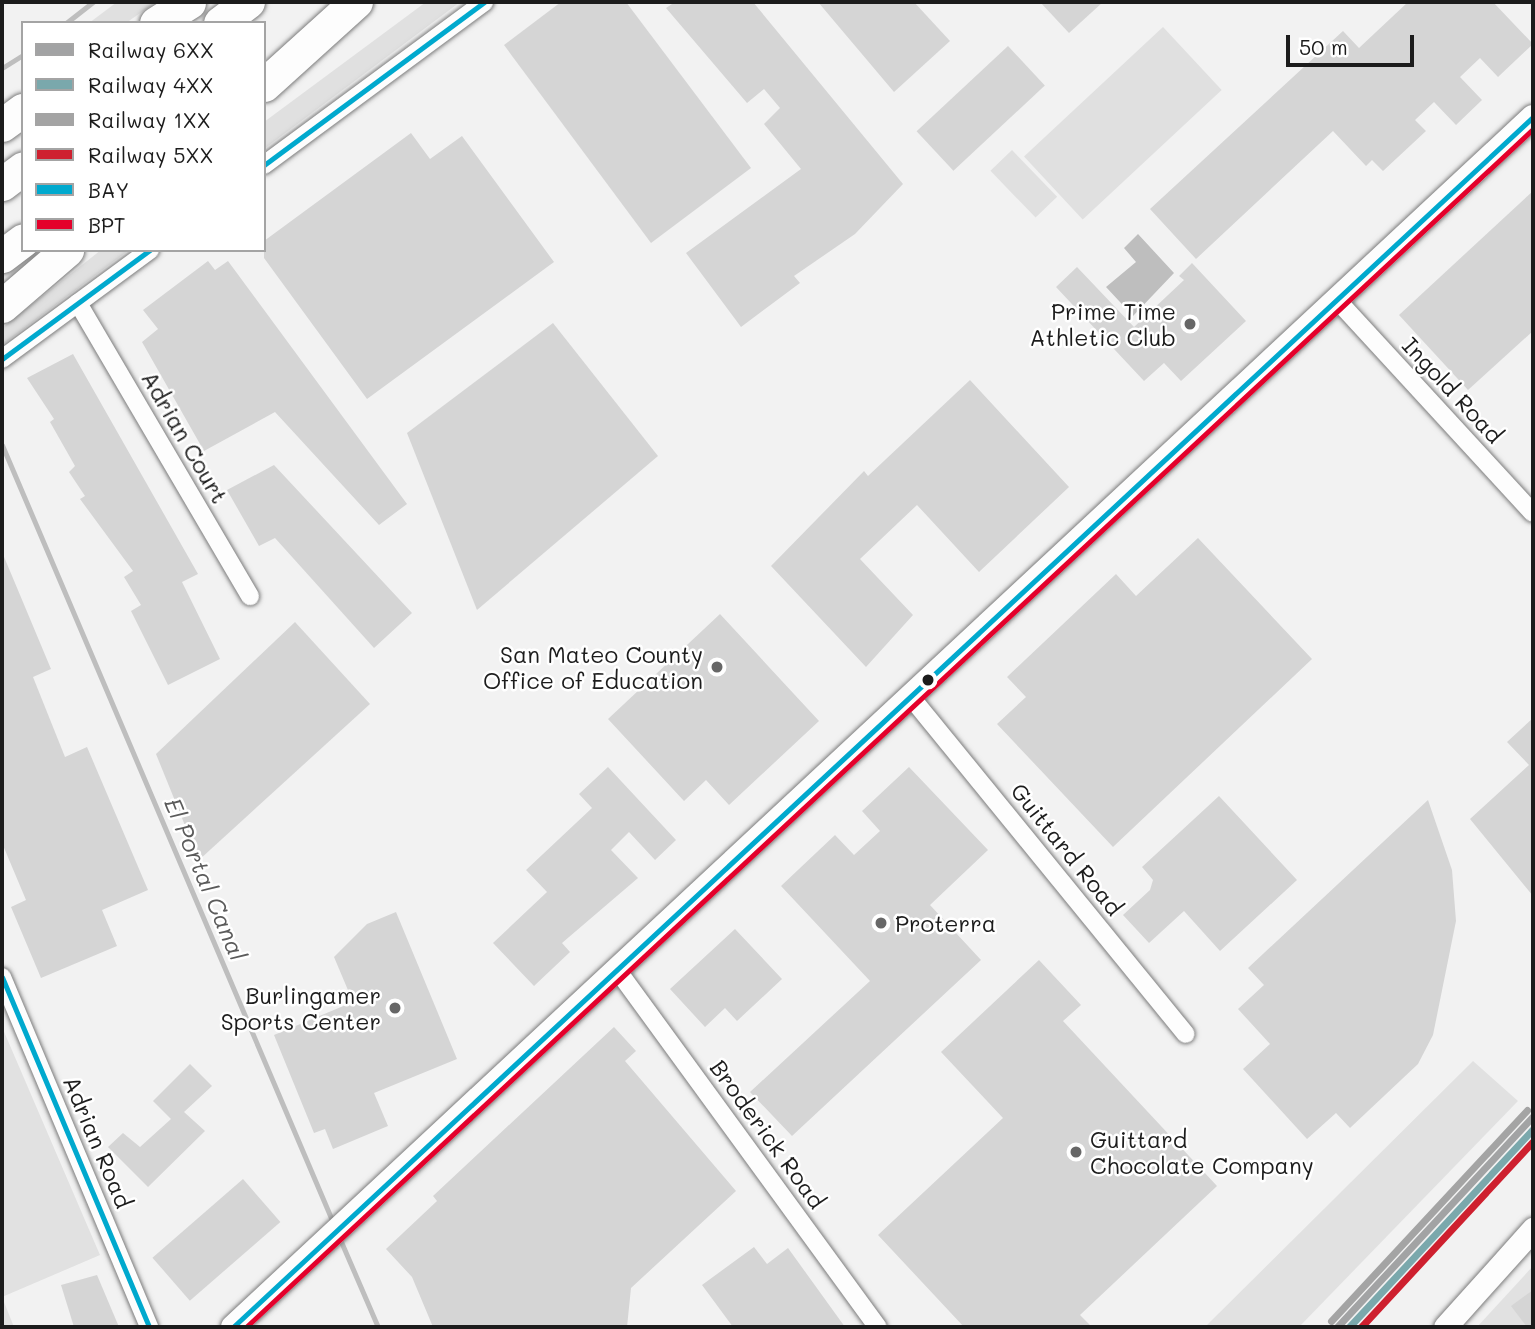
<!DOCTYPE html>
<html>
<head>
<meta charset="utf-8">
<style>
  body { margin:0 }
  #map { position:relative; width:1535px; height:1329px; overflow:hidden; background:#f2f2f2; font-family:Mali,sans-serif }
  div>[style] { position:absolute }
  .built>* { inset:0; background:#e1e1e1 }
  .green>* { inset:0; background:#e0e0e0; transform-origin:0 0 }
  .water>* { inset:0; background:#bebebe }
  .stream>* { height:5px; margin:-2.5px; padding:0 2.5px; transform-origin:2.5px; border-radius:2.5px; background:#bebebe }
  .building>* { inset:0; background:#d5d5d5; transform-origin:0 0 }
  .roads { filter:drop-shadow(0 0 2px #7c7c7c) drop-shadow(0 0 2px #7c7c7c) }
  .minor>* { height:18px; margin:-9px; padding:0 9px; transform-origin:9px; border-radius:9px; background:#fdfdfd }
  .tertiary>* { height:23px; margin:-11.5px; padding:0 11.5px; transform-origin:11.5px; border-radius:11.5px; background:#fdfdfd }
  .secondary>* { height:24px; margin:-12px; padding:0 12px; transform-origin:12px; border-radius:12px; background:#fdfdfd }
  .motorway>* { height:33px; margin:-16.5px; padding:0 16.5px; transform-origin:16.5px; border-radius:16.5px; background:#fdfdfd }
  .bus-1>* { height:5px; margin:-2.5px; padding:0 2.5px; transform-origin:2.5px; border-radius:2.5px; background:#00a9ce }
  .bus-2>* { height:5px; margin:-2.5px; padding:0 2.5px; transform-origin:2.5px; border-radius:2.5px; background:#e4002b }
  .rail-1>* { height:7px; margin:-3.5px; padding:0 3.5px; transform-origin:3.5px; border-radius:3.5px; background:#a2a3a4 }
  .rail-2>* { height:7px; margin:-3.5px; padding:0 3.5px; transform-origin:3.5px; border-radius:3.5px; background:#7aa8ac }
  .rail-3>* { height:7px; margin:-3.5px; padding:0 3.5px; transform-origin:3.5px; border-radius:3.5px; background:#a4a4a4 }
  .rail-4>* { height:7px; margin:-3.5px; padding:0 3.5px; transform-origin:3.5px; border-radius:3.5px; background:#ce202f }
  .dots>* { width:19px; height:19px; translate:-50% -50%; box-sizing:border-box; border:4px solid #fff; border-radius:50% }
  span { translate:-50% -50%; white-space:nowrap; text-align:center; line-height:1.15; -webkit-text-stroke:5px #fff; paint-order:stroke }
  .poi-label { font-size:23px; color:#1c1c1c }
  .right { translate:-100% -50%; text-align:right }
  .left { translate:0 -50%; text-align:left }
  .street-label { font-size:23px; color:#1c1c1c }
  .water-label { font-size:24px; color:#5b5b5b; font-style:italic }
  .frame { position:absolute; inset:0; border:4px solid #1c1c1c; pointer-events:none }
  .legend { position:absolute; left:21px; top:21px; width:245px; height:231px; box-sizing:border-box; background:#fff; border:2px solid #a4a4a4; margin:0; padding:9px 12px; list-style:none; font-size:21px; color:#1c1c1c }
  .legend li { display:flex; align-items:center; gap:14px; height:35px }
  .legend b { width:35px; border:2px solid #a4a4a4 }
  .scale { position:absolute; left:1286px; top:35px; width:128px; height:32px; box-sizing:border-box; border:4px solid #1c1c1c; border-top:0; padding-left:9px; font-size:21px; line-height:24px; white-space:nowrap; color:#1c1c1c; -webkit-text-stroke:5px #fff; paint-order:stroke }
</style>
</head>
<body>
<div id="map">
  <div class="built">
    <div style="clip-path:polygon(2px 1027px,100px 1255px,2px 1297px,14px 1327px,2px 1327px)"></div>
    <div style="clip-path:polygon(1473px 1061px,1518px 1101px,1299px 1327px,1205px 1327px)"></div>
    <div style="clip-path:polygon(1533px 1266px,1533px 1327px,1477px 1327px)"></div>
  </div>
  <div class="green">
    <div style="clip-path:polygon(117px 2px,156px 2px,126px 23px,89px 23px)"></div>
    <div style="clip-path:polygon(426px 2px,460px 2px,264px 149px,264px 122px)"></div>
    <div style="left:1163px;top:27px;width:86px;height:190px;rotate:47deg"></div>
    <div style="left:1012px;top:150px;width:65px;height:30px;rotate:46deg"></div>
    <div style="clip-path:polygon(101px 250px,129px 250px,2px 345px,2px 328px)"></div>
  </div>
  <div class="water">
    <div style="clip-path:polygon(1138px 234px,1174px 273px,1133px 316px,1106px 287px,1136px 262px,1124px 248px)"></div>
  </div>
  <div class="stream">
    <div style="left:66px;top:23px;width:34px;rotate:-38deg"></div>
    <div style="left:2px;top:68px;width:25px;rotate:-32deg"></div>
    <div style="left:2px;top:445px;width:848px;rotate:66.94deg"></div>
    <div style="left:339px;top:1237px;width:98px;rotate:66.6deg"></div>
  </div>
  <div class="building">
    <div style="clip-path:polygon(561px 2px,626px 2px,751px 168px,651px 243px,504px 45px)"></div>
    <div style="clip-path:polygon(675px 2px,753px 2px,903px 184px,855px 234px,794px 276px,800px 283px,741px 327px,686px 253px,801px 169px,764px 124px,780px 108px,764px 89px,747px 103px,666px 8px)"></div>
    <div style="clip-path:polygon(818px 2px,914px 2px,950px 41px,894px 92px)"></div>
    <div style="clip-path:polygon(1040px 2px,1103px 2px,1069px 33px)"></div>
    <div style="clip-path:polygon(1408px 2px,1493px 2px,1533px 44px,1498px 77px,1480px 58px,1460px 77px,1482px 100px,1456px 125px,1434px 102px,1415px 120px,1426px 131px,1383px 171px,1372px 160px,1366px 166px,1333px 131px,1196px 259px,1150px 209px,1343px 31px,1359px 48px)"></div>
    <div style="left:1008px;top:46px;width:54px;height:125px;rotate:47deg"></div>
    <div style="clip-path:polygon(411px 133px,430px 159px,462px 136px,554px 262px,367px 399px,264px 258px,264px 241px)"></div>
    <div style="clip-path:polygon(1533px 191px,1533px 331px,1468px 390px,1399px 315px)"></div>
    <div style="clip-path:polygon(208px 261px,215px 270px,228px 261px,407px 504px,379px 525px,275px 412px,204px 451px,142px 342px,158px 329px,143px 310px)"></div>
    <div style="clip-path:polygon(1192px 263px,1246px 321px,1181px 381px,1164px 363px,1144px 381px,1056px 287px,1077px 267px,1134px 327px,1184px 280px,1179px 276px)"></div>
    <div style="clip-path:polygon(553px 323px,658px 456px,477px 610px,407px 433px)"></div>
    <div style="clip-path:polygon(73px 354px,198px 574px,182px 582px,220px 659px,168px 685px,131px 611px,141px 605px,124px 577px,133px 571px,80px 499px,85px 496px,69px 472px,75px 466px,50px 422px,54px 419px,27px 378px)"></div>
    <div style="clip-path:polygon(970px 380px,1069px 487px,979px 572px,917px 505px,860px 559px,913px 615px,866px 667px,771px 566px,864px 471px,868px 476px)"></div>
    <div style="clip-path:polygon(274px 465px,412px 613px,374px 648px,275px 538px,259px 546px,227px 490px)"></div>
    <div style="clip-path:polygon(1198px 538px,1312px 659px,1113px 847px,997px 724px,1026px 697px,1007px 677px,1116px 574px,1136px 596px)"></div>
    <div style="clip-path:polygon(2px 552px,51px 669px,33px 677px,65px 757px,87px 747px,148px 890px,102px 910px,117px 946px,41px 978px,11px 907px,26px 900px,2px 843px)"></div>
    <div style="clip-path:polygon(720px 614px,819px 721px,729px 805px,706px 780px,684px 801px,608px 719px)"></div>
    <div style="clip-path:polygon(295px 622px,370px 704px,199px 860px,156px 754px)"></div>
    <div style="clip-path:polygon(1533px 718px,1533px 896px,1470px 819px,1529px 765px,1507px 742px)"></div>
    <div style="clip-path:polygon(608px 767px,676px 840px,655px 860px,629px 832px,611px 850px,638px 878px,562px 943px,570px 952px,534px 986px,493px 943px,547px 892px,526px 870px,592px 808px,579px 794px)"></div>
    <div style="clip-path:polygon(909px 767px,988px 850px,930px 905px,981px 960px,792px 1136px,750px 1092px,870px 981px,781px 886px,835px 835px,854px 855px,880px 831px,862px 811px)"></div>
    <div style="clip-path:polygon(1219px 796px,1297px 880px,1220px 951px,1184px 911px,1149px 943px,1123px 915px,1150px 890px,1153px 880px,1142px 867px)"></div>
    <div style="clip-path:polygon(1428px 800px,1452px 870px,1456px 921px,1433px 1035px,1418px 1064px,1350px 1128px,1336px 1113px,1307px 1139px,1243px 1069px,1270px 1044px,1238px 1009px,1264px 985px,1248px 968px)"></div>
    <div style="clip-path:polygon(396px 912px,457px 1059px,374px 1093px,388px 1126px,333px 1149px,325px 1129px,314px 1133px,274px 1035px,353px 1002px,334px 957px,367px 924px)"></div>
    <div style="clip-path:polygon(735px 929px,782px 979px,737px 1021px,725px 1008px,705px 1027px,670px 989px)"></div>
    <div style="clip-path:polygon(1039px 960px,1081px 1005px,1063px 1021px,1217px 1186px,1080px 1315px,1092px 1327px,964px 1327px,878px 1235px,1003px 1118px,941px 1052px)"></div>
    <div style="clip-path:polygon(614px 1027px,636px 1051px,625px 1061px,736px 1191px,631px 1288px,627px 1327px,433px 1327px,412px 1277px,386px 1249px,437px 1201px,433px 1196px)"></div>
    <div style="clip-path:polygon(190px 1064px,212px 1086px,184px 1112px,205px 1131px,148px 1187px,108px 1147px,123px 1133px,140px 1147px,171px 1119px,153px 1101px)"></div>
    <div style="left:243px;top:1179px;width:57px;height:120px;rotate:49deg"></div>
    <div style="clip-path:polygon(754px 1247px,767px 1264px,788px 1248px,845px 1327px,733px 1327px,702px 1285px)"></div>
    <div style="clip-path:polygon(97px 1275px,119px 1327px,74px 1327px,61px 1285px)"></div>
    <div style="clip-path:polygon(1533px 1290px,1533px 1327px,1527px 1327px,1511px 1306px)"></div>
  </div>
  <div class="roads">
    <div class="minor">
      <div style="left:264px;top:165px;width:274px;rotate:-36.5deg"></div>
      <div style="left:1337px;top:300px;width:289px;rotate:47.4deg"></div>
      <div style="left:78px;top:303px;width:340px;rotate:59.6deg"></div>
      <div style="left:2px;top:359px;width:184px;rotate:-36.4deg"></div>
      <div style="left:910px;top:696px;width:436px;rotate:50.8deg"></div>
      <div style="left:618px;top:971px;width:441px;rotate:53.9deg"></div>
      <div style="left:2px;top:977px;width:380px;rotate:67.2deg"></div>
    </div>
    <div class="tertiary">
      <div style="left:1445px;top:1327px;width:132px;rotate:-48.1deg"></div>
    </div>
    <div class="secondary">
      <div style="left:233px;top:1327px;width:1776px;rotate:-42.95deg"></div>
    </div>
    <div class="motorway">
      <div style="left:156px;top:23px;width:39px;rotate:-32deg"></div>
      <div style="left:220px;top:23px;width:35px;rotate:-37deg"></div>
      <div style="left:264px;top:85px;width:124px;rotate:-42.1deg"></div>
      <div style="left:2px;top:125px;width:26px;rotate:-36deg"></div>
      <div style="left:2px;top:184px;width:26px;rotate:-37deg"></div>
      <div style="left:2px;top:256px;width:26px;rotate:-37deg"></div>
      <div style="left:2px;top:306px;width:86px;rotate:-40.7deg"></div>
    </div>
  </div>
  <div class="bus-1">
    <div style="left:264px;top:165px;width:274px;rotate:-36.5deg"></div>
    <div style="left:2px;top:359px;width:184px;rotate:-36.4deg"></div>
    <div style="left:2px;top:977px;width:380px;rotate:67.2deg"></div>
    <div style="left:233px;top:1327px;width:1776px;rotate:-42.95deg"></div>
  </div>
  <div class="bus-2">
    <div style="left:246px;top:1327px;width:1758px;rotate:-42.95deg"></div>
  </div>
  <div class="rail-1">
    <div style="left:1337px;top:1327px;width:288px;rotate:-47.1deg"></div>
  </div>
  <div class="rail-2">
    <div style="left:1349px;top:1327px;width:270px;rotate:-47.1deg"></div>
  </div>
  <div class="rail-3">
    <div style="left:1331px;top:1321px;width:288px;rotate:-47.1deg"></div>
  </div>
  <div class="rail-4">
    <div style="left:1361px;top:1327px;width:253px;rotate:-47.2deg"></div>
  </div>
  <div class="dots">
    <div style="left:1190px;top:324px;background:#676767"></div>
    <div style="left:717px;top:667px;background:#676767"></div>
    <div style="left:928px;top:680px;background:#1c1c1c"></div>
    <div style="left:881px;top:923px;background:#676767"></div>
    <div style="left:395px;top:1008px;background:#676767"></div>
    <div style="left:1076px;top:1152px;background:#676767"></div>
  </div>
  <div class="poi-label">
    <span class="right" style="left:1176px;top:324px">Prime Time<br>Athletic Club</span>
    <span class="right" style="left:703px;top:667px">San Mateo County<br>Office of Education</span>
    <span class="left" style="left:895px;top:923px">Proterra</span>
    <span class="right" style="left:381px;top:1008px">Burlingamer<br>Sports Center</span>
    <span class="left" style="left:1090px;top:1152px">Guittard<br>Chocolate Company</span>
  </div>
  <div class="street-label">
    <span style="left:1453px;top:390px;rotate:47deg">Ingold Road</span>
    <span style="left:185px;top:437px;rotate:60deg">Adrian Court</span>
    <span style="left:1067px;top:849px;rotate:51deg">Guittard Road</span>
    <span style="left:768px;top:1134px;rotate:54deg">Broderick Road</span>
    <span style="left:98px;top:1142px;rotate:67deg">Adrian Road</span>
  </div>
  <div class="water-label">
    <span style="left:206px;top:879px;rotate:67deg">El Portal Canal</span>
  </div>
  <div class="frame"></div>
  <ul class="legend">
  <li><b style="height:9px;background:#a2a3a4"></b>Railway 6XX</li>
  <li><b style="height:9px;background:#7aa8ac"></b>Railway 4XX</li>
  <li><b style="height:9px;background:#a4a4a4"></b>Railway 1XX</li>
  <li><b style="height:9px;background:#ce202f"></b>Railway 5XX</li>
  <li><b style="height:9px;background:#00a9ce"></b>BAY</li>
  <li><b style="height:9px;background:#e4002b"></b>BPT</li>
  </ul>
  <div class="scale">50 m</div>
</div>
</body>
</html>
